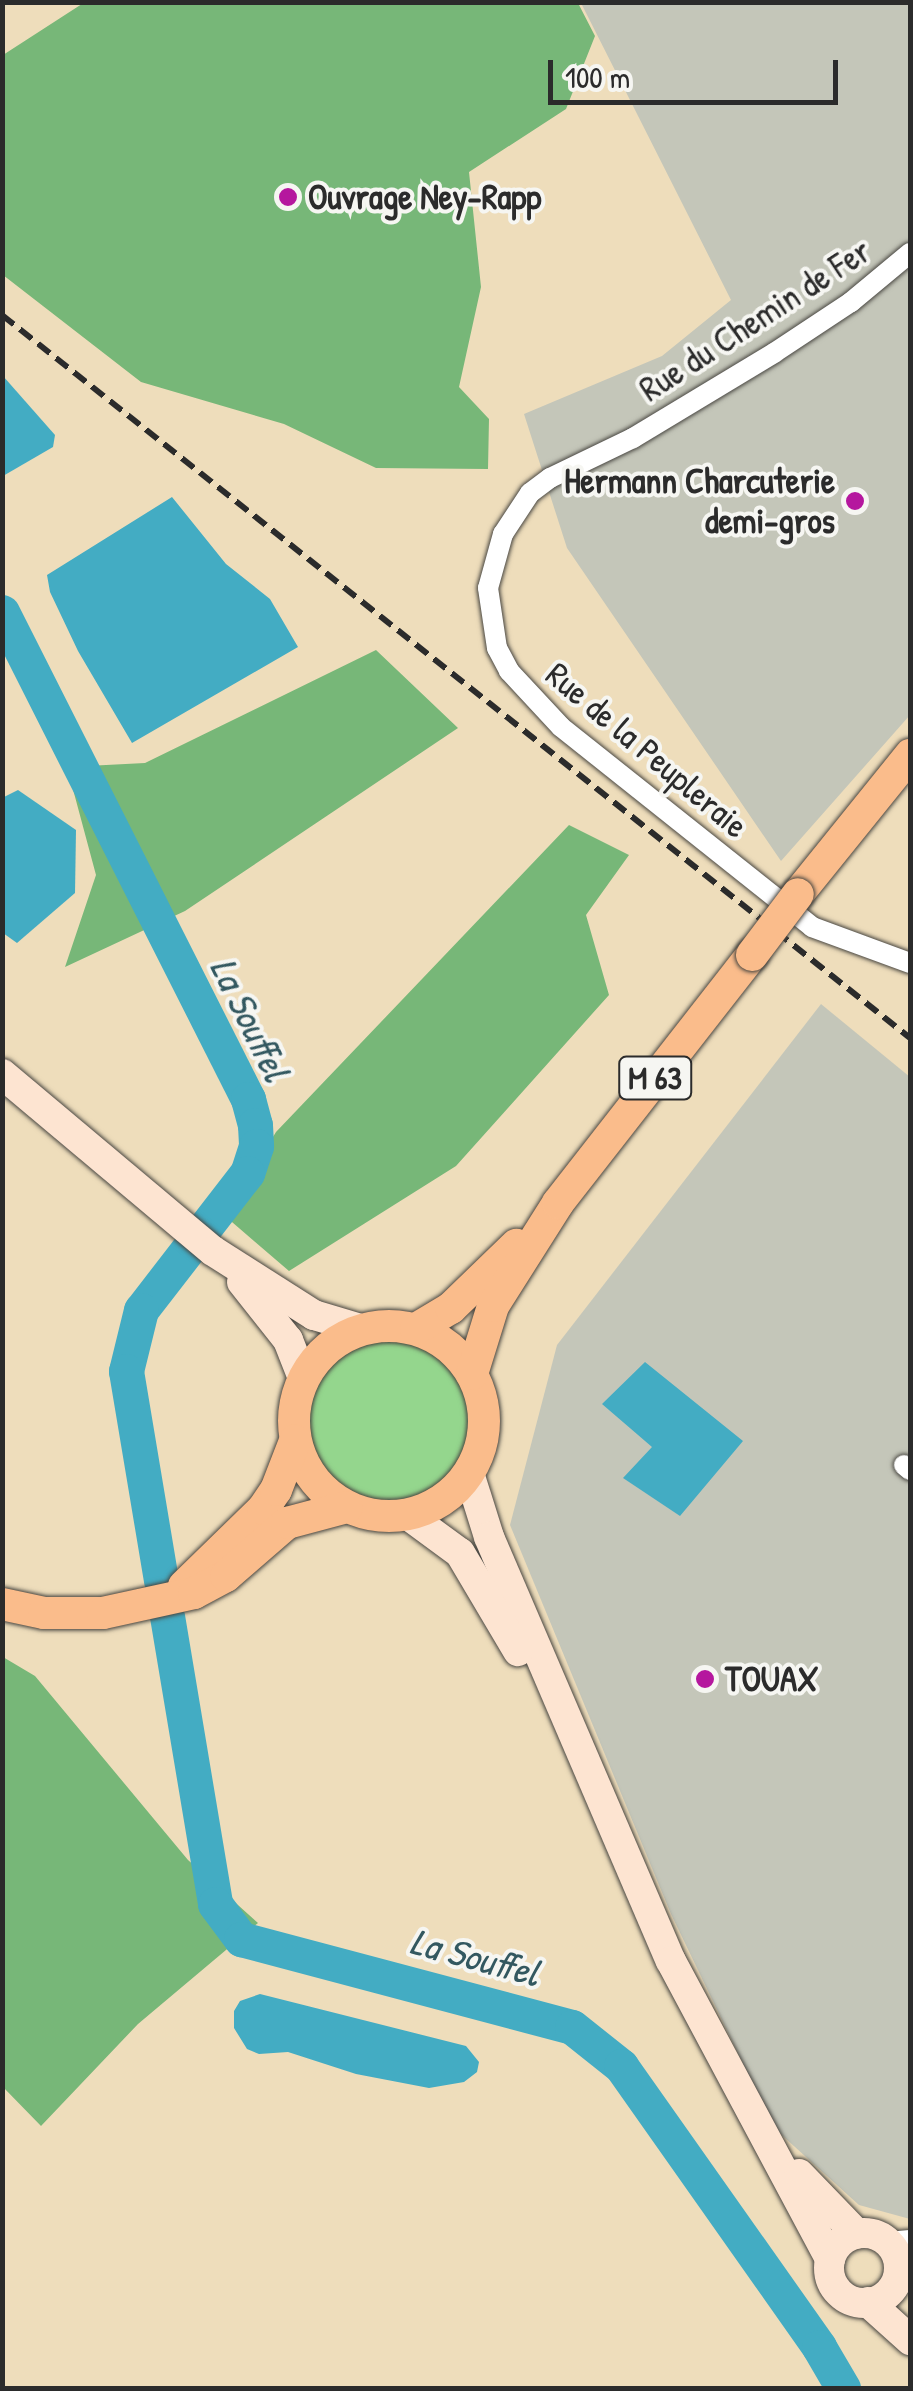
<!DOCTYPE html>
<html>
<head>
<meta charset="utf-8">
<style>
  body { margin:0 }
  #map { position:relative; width:913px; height:2391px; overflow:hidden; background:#edb; font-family:"Patrick Hand",sans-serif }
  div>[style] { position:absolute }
  .industrial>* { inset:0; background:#c4c6b9 }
  .green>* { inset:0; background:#94d68d }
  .round { border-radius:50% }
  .forest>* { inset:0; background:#77b778 }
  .water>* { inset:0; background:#43acc3 }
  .river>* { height:35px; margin:-17.5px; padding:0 17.5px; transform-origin:17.5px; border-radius:17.5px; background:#43acc3 }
  .roads { filter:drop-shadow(0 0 2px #484641) drop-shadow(0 0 2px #484641) }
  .minor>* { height:20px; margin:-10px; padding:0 10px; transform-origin:10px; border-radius:10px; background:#fff }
  .secondary>* { height:30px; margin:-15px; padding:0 15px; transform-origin:15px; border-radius:15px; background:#fde4d1 }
  .secondary>.ring { margin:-15px; padding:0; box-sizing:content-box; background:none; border:30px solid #fde4d1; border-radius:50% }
  .primary>* { height:32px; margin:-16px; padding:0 16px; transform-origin:16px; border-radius:16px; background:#fabc8b }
  .primary>.ring { margin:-16px; padding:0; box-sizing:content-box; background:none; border:32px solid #fabc8b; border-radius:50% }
  .rail>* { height:6px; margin-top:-3px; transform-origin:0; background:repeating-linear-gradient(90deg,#2b2b2b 0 15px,transparent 0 23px) }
  .bridges { filter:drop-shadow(0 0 2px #484641) drop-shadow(0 0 2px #484641) }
  .primary-bridge>* { height:32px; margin:-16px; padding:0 16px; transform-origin:16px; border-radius:16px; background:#fabc8b }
  .dots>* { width:28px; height:28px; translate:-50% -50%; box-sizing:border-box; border:5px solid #f6f6f2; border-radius:50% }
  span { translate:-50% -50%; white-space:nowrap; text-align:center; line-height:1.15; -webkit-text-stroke:8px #f6f6f2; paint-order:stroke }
  .shield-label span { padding:2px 8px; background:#f6f6f2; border:2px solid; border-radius:8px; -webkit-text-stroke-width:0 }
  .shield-label { font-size:32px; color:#2b2b2b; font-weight:700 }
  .poi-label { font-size:35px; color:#2b2b2b; font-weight:700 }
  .left { translate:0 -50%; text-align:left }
  .right { translate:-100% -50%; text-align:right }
  .street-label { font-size:35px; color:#2b2b2b }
  .water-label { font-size:38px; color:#335860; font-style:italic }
  .frame { position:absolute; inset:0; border:5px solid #2b2b2b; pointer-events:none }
  .scale { position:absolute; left:548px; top:60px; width:290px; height:45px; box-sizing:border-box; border:5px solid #2b2b2b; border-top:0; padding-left:12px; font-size:30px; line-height:35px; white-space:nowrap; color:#2b2b2b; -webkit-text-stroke:8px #f6f6f2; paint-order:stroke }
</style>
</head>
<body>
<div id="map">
  <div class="industrial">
    <div style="clip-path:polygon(581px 3px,910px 3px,910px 715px,781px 861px,567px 548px,524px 414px,662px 356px,731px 300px)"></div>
    <div style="clip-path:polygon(821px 1004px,910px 1077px,910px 2219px,859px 2205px,774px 2128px,671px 1914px,510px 1525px,557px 1345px)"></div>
  </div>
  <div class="green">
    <div class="round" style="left:303px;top:1335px;width:170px;height:170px"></div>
  </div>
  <div class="forest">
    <div style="clip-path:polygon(85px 2px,578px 3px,595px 36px,566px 109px,469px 172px,481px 287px,459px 387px,489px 419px,488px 469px,376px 468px,284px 424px,141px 382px,3px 275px,3px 55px)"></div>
    <div style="clip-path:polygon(376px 650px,458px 728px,185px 911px,65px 967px,96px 875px,67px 767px,145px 763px)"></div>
    <div style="clip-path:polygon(569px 825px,629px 855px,586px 915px,609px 995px,456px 1166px,289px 1271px,225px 1216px,276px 1132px)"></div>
    <div style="clip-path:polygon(3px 1657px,35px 1676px,188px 1860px,258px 1923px,138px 2024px,41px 2126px,3px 2087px)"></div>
  </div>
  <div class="water">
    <div style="clip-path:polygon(3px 376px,55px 435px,53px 447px,3px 476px)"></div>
    <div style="clip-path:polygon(172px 497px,226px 564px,270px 599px,298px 647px,132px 743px,78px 651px,50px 592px,47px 575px)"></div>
    <div style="clip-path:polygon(18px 790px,76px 830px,75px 893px,17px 943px,3px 933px,2px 798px)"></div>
    <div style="clip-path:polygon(645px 1362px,743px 1441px,680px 1516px,623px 1478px,652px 1447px,602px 1404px)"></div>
    <div style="clip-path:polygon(260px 1994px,466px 2046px,479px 2062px,477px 2072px,464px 2082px,429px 2088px,356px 2074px,288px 2052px,259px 2054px,247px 2049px,234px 2028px,234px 2011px,240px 2001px)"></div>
  </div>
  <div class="river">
    <div style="left:2px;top:612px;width:546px;rotate:63.2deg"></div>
    <div style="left:248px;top:1099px;width:27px;rotate:75deg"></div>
    <div style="left:255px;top:1125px;width:21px;rotate:87deg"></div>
    <div style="left:256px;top:1146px;width:28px;rotate:108deg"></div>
    <div style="left:247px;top:1173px;width:173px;rotate:127.7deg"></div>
    <div style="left:141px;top:1310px;width:63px;rotate:103.8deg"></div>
    <div style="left:126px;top:1371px;width:213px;rotate:80.5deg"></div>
    <div style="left:167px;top:1616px;width:292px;rotate:80.5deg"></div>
    <div style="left:215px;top:1904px;width:44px;rotate:53.4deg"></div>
    <div style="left:241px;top:1939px;width:342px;rotate:14.9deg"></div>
    <div style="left:572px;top:2027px;width:63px;rotate:38.5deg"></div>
    <div style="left:621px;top:2066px;width:344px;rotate:54.8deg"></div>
    <div style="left:819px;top:2347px;width:48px;rotate:59.7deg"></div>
  </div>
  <div class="roads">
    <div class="minor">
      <div style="left:910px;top:253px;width:77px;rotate:140.3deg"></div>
      <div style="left:851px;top:302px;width:92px;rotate:146.5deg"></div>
      <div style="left:774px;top:353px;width:165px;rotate:148.9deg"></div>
      <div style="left:633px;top:438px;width:92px;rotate:154.3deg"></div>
      <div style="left:550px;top:478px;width:25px;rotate:143deg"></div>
      <div style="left:530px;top:493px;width:49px;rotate:123.4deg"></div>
      <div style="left:503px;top:534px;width:56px;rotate:105.5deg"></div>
      <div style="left:488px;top:588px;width:61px;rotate:81.5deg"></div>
      <div style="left:497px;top:648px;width:26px;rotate:62deg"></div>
      <div style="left:509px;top:671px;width:76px;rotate:47.1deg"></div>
      <div style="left:561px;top:727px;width:321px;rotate:38.5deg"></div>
      <div style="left:812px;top:927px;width:104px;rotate:20.2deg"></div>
      <div style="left:904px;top:1465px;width:8px;rotate:40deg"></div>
      <div style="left:888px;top:2242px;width:22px;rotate:-5deg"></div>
      <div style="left:899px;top:2273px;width:12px;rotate:-20deg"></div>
    </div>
    <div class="secondary">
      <div style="left:2px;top:1074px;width:275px;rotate:40deg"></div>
      <div style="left:213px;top:1251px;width:120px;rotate:32.4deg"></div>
      <div style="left:314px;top:1315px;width:48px;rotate:16.9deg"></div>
      <div style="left:242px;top:1282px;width:74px;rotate:51.6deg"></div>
      <div style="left:288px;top:1340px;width:41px;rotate:68.5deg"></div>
      <div style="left:469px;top:1473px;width:67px;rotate:72.6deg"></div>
      <div style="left:489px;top:1537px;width:461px;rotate:66.8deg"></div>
      <div style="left:671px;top:1961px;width:338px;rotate:61.9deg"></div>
      <div style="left:408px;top:1515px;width:64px;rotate:36.2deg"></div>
      <div style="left:460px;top:1553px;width:114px;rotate:59.4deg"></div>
      <div style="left:799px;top:2174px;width:83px;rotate:46deg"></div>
      <div class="ring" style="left:829px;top:2233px;width:40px;height:40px"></div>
      <div style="left:868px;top:2302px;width:57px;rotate:42.1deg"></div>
    </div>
    <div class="primary">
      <div style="left:798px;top:894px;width:179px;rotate:-51.1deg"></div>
      <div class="ring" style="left:294px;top:1326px;width:158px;height:158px"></div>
      <div style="left:416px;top:1329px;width:41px;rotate:-31deg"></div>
      <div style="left:451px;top:1308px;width:91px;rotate:-44.1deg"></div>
      <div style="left:472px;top:1374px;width:71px;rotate:-72.8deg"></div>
      <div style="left:493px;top:1306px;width:122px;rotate:-57.7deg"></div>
      <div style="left:558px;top:1203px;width:315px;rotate:-52deg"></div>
      <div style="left:184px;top:1586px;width:110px;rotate:-44.3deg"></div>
      <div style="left:263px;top:1509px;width:23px;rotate:-56deg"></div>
      <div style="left:276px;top:1490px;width:53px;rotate:-68.8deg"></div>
      <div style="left:2px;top:1604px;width:43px;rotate:12.1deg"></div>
      <div style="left:44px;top:1613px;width:59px"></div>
      <div style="left:103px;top:1613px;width:93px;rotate:-12.4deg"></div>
      <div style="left:194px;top:1593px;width:36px;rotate:-28deg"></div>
      <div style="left:226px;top:1576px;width:81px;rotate:-41deg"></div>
      <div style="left:287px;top:1523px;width:62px;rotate:-14.9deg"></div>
    </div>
  </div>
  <div class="rail">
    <div style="left:2px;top:315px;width:1161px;rotate:38.53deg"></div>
  </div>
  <div class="bridges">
    <div class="primary-bridge">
      <div style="left:752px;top:955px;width:76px;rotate:-53deg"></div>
    </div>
  </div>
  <div class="dots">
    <div style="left:288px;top:197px;background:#b5179e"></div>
    <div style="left:855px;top:501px;background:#b5179e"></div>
    <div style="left:705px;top:1679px;background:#b5179e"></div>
  </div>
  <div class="shield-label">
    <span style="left:655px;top:1078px">M 63</span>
  </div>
  <div class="poi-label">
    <span class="left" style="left:308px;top:197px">Ouvrage Ney-Rapp</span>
    <span class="right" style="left:835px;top:501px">Hermann Charcuterie<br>demi-gros</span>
    <span class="left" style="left:725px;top:1679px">TOUAX</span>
  </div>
  <div class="street-label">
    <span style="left:755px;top:320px;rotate:-33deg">Rue du Chemin de Fer</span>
    <span style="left:647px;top:750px;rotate:40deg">Rue de la Peupleraie</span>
  </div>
  <div class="water-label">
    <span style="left:250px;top:1019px;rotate:64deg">La Souffel</span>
    <span style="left:475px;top:1957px;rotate:15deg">La Souffel</span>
  </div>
  <div class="frame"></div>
  <div class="scale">100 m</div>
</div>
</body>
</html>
